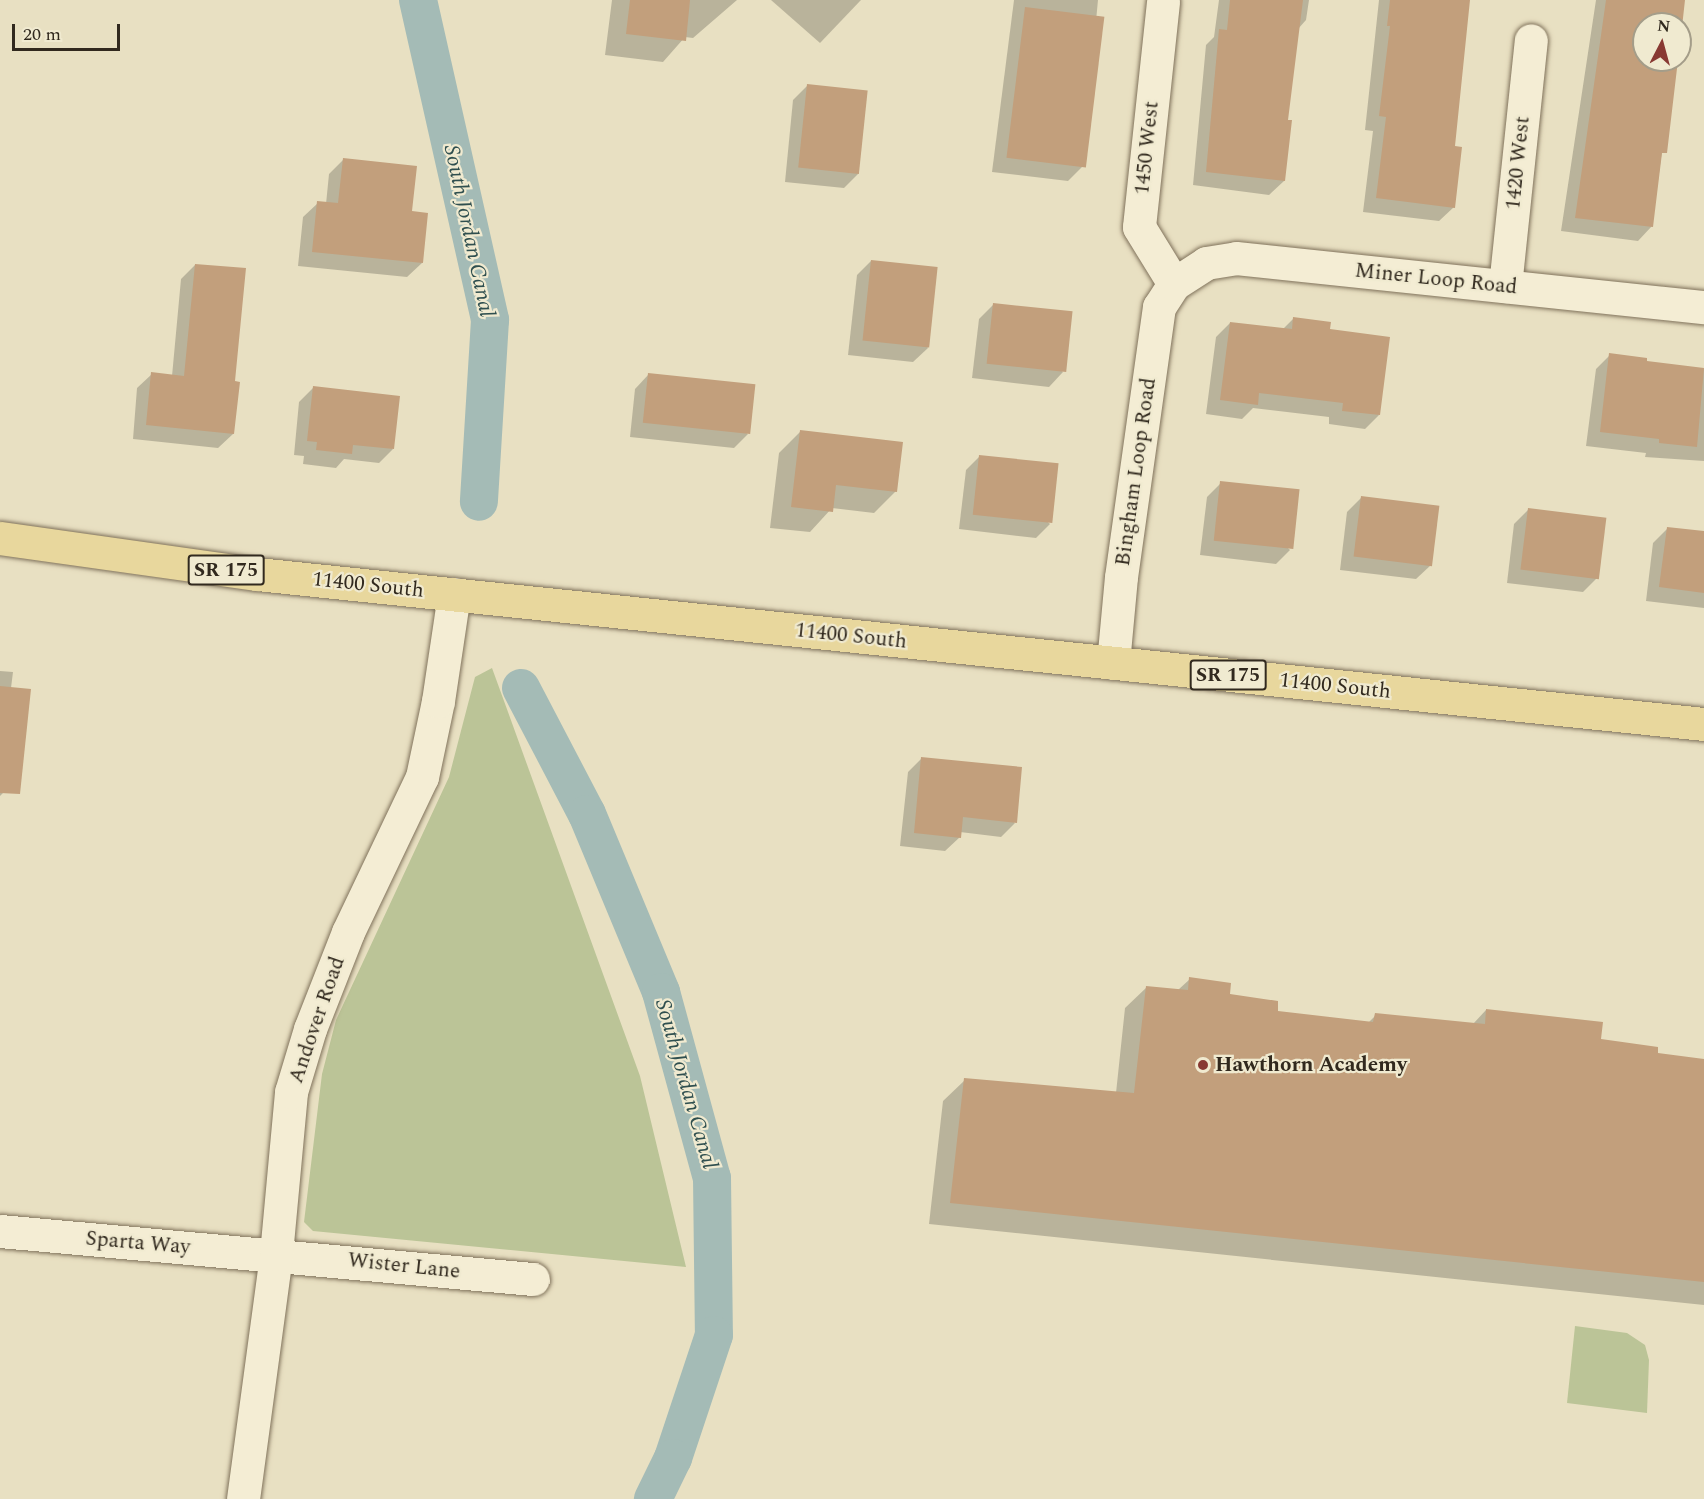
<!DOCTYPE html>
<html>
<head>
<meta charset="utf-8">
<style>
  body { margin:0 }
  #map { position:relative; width:1704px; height:1499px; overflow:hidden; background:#e8e0c2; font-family:Spectral,serif }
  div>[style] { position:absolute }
  .green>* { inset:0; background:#bbc497 }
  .shadow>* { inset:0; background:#0003 }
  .canal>* { height:38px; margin:-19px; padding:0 19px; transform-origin:19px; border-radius:19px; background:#a4bbb6 }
  .building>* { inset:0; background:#c29f7c; transform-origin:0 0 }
  .roads { filter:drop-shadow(0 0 2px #80725b) drop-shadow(0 0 2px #80725b) }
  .minor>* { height:33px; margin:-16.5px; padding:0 16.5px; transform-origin:16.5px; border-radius:16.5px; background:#f4edd4 }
  .primary>* { height:33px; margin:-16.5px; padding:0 16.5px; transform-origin:16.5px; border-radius:16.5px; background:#e8d79d }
  .dots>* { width:16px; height:16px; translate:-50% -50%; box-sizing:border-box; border:3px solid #f0ead0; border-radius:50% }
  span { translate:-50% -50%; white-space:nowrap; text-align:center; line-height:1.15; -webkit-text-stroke:4.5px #f0ead0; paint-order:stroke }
  .shield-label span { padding:2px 4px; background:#f0ead0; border:2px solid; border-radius:4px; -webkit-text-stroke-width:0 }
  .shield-label { font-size:20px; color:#31291e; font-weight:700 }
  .street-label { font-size:21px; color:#31291e }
  .poi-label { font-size:21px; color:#31291e; font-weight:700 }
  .left { translate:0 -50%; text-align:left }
  .water-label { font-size:22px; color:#2f4f4f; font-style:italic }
  .north { position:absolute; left:1632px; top:12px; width:60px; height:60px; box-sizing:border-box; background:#f0ead0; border:2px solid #a49d89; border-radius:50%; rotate:6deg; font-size:16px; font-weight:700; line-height:24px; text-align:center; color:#31291e }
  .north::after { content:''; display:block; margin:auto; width:21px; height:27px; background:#883932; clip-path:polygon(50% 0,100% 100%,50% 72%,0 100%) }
  .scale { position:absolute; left:12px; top:24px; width:108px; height:27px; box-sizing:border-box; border:3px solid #31291e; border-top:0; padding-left:8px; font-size:18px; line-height:21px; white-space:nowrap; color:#31291e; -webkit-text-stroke:4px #f0ead0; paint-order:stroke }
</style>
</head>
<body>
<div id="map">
  <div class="green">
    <div style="clip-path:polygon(492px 668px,640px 1076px,686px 1267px,313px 1231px,304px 1222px,322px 1074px,336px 1020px,449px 777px,475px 677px)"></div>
    <div style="clip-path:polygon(1575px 1326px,1627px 1333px,1645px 1345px,1649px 1360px,1647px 1413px,1567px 1403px)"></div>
  </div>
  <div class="shadow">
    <div style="clip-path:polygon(612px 0,737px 0,693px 38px,685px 37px,663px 62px,605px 55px)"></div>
    <div style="clip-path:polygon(771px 0,861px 0,820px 43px)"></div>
    <div style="clip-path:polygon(1014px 0,1098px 0,1082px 167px,1068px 181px,992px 172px)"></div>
    <div style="clip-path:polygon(1219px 0,1309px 0,1306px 20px,1298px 29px,1287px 121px,1284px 181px,1269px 195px,1193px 185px,1206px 45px,1214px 37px)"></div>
    <div style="clip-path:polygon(1379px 0,1468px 0,1453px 147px,1454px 207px,1439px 221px,1363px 212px,1373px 131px,1365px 130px)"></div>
    <div style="clip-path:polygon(1596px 0,1684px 0,1680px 33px,1680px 24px,1644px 24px,1644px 60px,1674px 60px,1652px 226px,1638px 241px,1561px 231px)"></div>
    <div style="clip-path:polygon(807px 86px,858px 174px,844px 188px,785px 182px,793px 100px)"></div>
    <div style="clip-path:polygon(343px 160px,411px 212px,422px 263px,407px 277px,298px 266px,303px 217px,318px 203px,326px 204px,329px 174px)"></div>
    <div style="clip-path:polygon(871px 261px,928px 348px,913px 362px,848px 355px,857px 275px)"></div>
    <div style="clip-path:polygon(195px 265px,234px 383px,233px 434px,218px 448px,133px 439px,137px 388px,152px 374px,172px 376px,181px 279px)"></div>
    <div style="clip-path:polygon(993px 305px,1063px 372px,1049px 387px,972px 378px,979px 319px)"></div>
    <div style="clip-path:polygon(1294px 318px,1328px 331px,1379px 415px,1365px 429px,1329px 424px,1329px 417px,1253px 408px,1242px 419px,1206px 414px,1216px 337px,1230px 323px,1283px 329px)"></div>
    <div style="clip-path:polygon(1610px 355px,1645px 363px,1704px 369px,1704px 461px,1645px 457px,1646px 453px,1586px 446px,1596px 369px)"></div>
    <div style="clip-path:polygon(649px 374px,748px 434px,734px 448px,630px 437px,635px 389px)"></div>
    <div style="clip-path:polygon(313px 388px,393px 449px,379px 463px,344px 459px,336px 468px,303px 464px,304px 456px,294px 455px,299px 402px)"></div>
    <div style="clip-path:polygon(800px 432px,896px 491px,874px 513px,832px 508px,810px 532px,770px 528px,779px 453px)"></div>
    <div style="clip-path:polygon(980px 456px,1050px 524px,1036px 538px,959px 529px,966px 470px)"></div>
    <div style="clip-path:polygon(1221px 483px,1290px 550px,1276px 564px,1200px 555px,1207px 497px)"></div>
    <div style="clip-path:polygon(1361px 498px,1431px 565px,1416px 579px,1340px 570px,1347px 512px)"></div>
    <div style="clip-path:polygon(1528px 510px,1597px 578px,1583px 592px,1507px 583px,1514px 524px)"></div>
    <div style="clip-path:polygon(1667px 529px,1704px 533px,1704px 608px,1646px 601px,1653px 543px)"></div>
    <div style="clip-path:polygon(0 671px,13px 672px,11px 688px,21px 775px,0 796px)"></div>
    <div style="clip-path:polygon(922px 758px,1015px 823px,1001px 837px,960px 832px,960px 837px,945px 851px,900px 846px,908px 772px)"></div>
    <div style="clip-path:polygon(1190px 979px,1276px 1012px,1368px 1023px,1376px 1015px,1473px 1024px,1486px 1010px,1656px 1054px,1704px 1060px,1704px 1305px,929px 1224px,943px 1101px,965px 1080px,1116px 1093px,1125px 1008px,1147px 987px,1178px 990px)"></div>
  </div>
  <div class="canal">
    <div style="left:418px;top:0;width:328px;rotate:77.3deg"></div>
    <div style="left:490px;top:320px;width:182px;rotate:93.5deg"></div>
    <div style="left:521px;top:688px;width:142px;rotate:62.4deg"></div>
    <div style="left:587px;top:814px;width:193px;rotate:67.4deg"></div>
    <div style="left:661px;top:992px;width:193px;rotate:74.7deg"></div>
    <div style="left:712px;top:1178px;width:157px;rotate:89.3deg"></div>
    <div style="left:714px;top:1335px;width:130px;rotate:108.4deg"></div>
    <div style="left:673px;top:1458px;width:46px;rotate:116deg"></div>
  </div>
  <div class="building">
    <div style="clip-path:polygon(630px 0,690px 0,686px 41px,626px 34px)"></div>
    <div style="clip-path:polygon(1230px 0,1303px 0,1288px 120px,1292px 120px,1285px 181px,1206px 172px,1219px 29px,1227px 30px)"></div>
    <div style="clip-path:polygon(1390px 0,1470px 0,1455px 146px,1462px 147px,1455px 208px,1376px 198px,1386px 117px,1379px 116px,1390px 26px,1387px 26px)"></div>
    <div style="clip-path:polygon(1606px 0,1685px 0,1680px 45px,1680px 24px,1644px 24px,1644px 60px,1678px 60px,1667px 153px,1662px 153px,1653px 227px,1575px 218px)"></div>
    <div style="left:1025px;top:7px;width:80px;height:152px;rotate:7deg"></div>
    <div style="left:807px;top:84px;width:61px;height:84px;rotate:6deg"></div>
    <div style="clip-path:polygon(343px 158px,417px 166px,412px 211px,428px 213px,423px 263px,312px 252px,317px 201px,338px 203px)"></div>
    <div style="left:871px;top:260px;width:67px;height:81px;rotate:6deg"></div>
    <div style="clip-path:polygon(195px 264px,246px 268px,235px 381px,240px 382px,234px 434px,146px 425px,151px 372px,184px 376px)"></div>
    <div style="left:993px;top:303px;width:80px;height:61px;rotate:6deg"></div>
    <div style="clip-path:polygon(1293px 317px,1331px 322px,1330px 329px,1390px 337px,1380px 415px,1342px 411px,1343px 403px,1259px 393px,1258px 405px,1220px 400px,1230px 322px,1292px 329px)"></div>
    <div style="clip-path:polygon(1609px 353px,1647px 358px,1647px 361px,1704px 368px,1697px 447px,1659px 443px,1659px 439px,1600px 432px)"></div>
    <div style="left:648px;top:373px;width:108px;height:50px;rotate:6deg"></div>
    <div style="clip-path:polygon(313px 386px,400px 396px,394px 449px,353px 445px,352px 454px,316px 450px,317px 442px,307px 441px)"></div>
    <div style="clip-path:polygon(800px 430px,903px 442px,897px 492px,836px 485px,833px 512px,791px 507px)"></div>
    <div style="left:979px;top:455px;width:80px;height:60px;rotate:6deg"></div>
    <div style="left:1220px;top:481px;width:80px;height:60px;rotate:6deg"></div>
    <div style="left:1361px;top:496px;width:79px;height:61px;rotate:7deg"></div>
    <div style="left:1528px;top:508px;width:79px;height:62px;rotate:7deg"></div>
    <div style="clip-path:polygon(1667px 527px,1704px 531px,1704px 593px,1659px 587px)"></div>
    <div style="clip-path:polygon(0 686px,31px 689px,20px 794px,0 793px)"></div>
    <div style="clip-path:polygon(921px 757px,1022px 767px,1017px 823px,963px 817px,961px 838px,914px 833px)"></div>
    <div style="clip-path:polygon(1189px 977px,1231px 983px,1230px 994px,1278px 1001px,1278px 1011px,1373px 1022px,1375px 1013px,1485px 1024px,1486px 1009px,1603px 1022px,1601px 1039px,1658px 1047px,1658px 1053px,1704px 1059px,1704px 1282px,950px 1203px,964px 1078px,1134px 1093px,1146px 986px,1188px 990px)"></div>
  </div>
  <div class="roads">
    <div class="minor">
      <div style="left:1163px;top:2px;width:226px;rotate:96.1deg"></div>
      <div style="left:1139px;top:227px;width:67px;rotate:58.4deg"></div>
      <div style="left:1505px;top:286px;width:247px;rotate:-84deg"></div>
      <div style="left:1113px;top:663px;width:86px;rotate:-84.7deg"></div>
      <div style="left:1121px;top:577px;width:273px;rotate:-82deg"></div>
      <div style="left:1159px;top:307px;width:27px;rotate:-57deg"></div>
      <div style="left:1174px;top:284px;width:38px;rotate:-33deg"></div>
      <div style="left:1206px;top:263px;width:30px;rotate:-9deg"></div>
      <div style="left:1236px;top:258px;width:471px;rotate:6deg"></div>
      <div style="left:0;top:1231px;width:535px;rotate:5.15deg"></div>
      <div style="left:243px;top:1499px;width:247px;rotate:-82.3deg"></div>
      <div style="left:276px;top:1254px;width:163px;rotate:-84.7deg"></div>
      <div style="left:291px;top:1092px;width:66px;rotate:-73.2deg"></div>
      <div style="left:310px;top:1029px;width:104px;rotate:-68.6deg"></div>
      <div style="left:348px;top:932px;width:172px;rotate:-64.5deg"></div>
      <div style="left:422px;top:777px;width:78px;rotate:-78.1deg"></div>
      <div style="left:438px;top:701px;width:108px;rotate:-81.5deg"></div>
    </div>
    <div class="primary">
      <div style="left:0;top:538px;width:260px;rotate:8deg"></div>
      <div style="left:257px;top:574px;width:1455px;rotate:5.92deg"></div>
    </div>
  </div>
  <div class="dots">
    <div style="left:1203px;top:1065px;background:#883932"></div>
  </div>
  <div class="shield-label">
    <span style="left:226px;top:570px">SR 175</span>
    <span style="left:1228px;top:675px">SR 175</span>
  </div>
  <div class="street-label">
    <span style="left:1147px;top:148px;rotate:-84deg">1450 West</span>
    <span style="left:1518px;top:163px;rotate:-84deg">1420 West</span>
    <span style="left:1436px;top:279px;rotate:6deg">Miner Loop Road</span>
    <span style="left:1136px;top:472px;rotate:-82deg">Bingham Loop Road</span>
    <span style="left:368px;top:585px;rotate:6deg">11400 South</span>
    <span style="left:851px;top:636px;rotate:6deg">11400 South</span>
    <span style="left:1335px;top:686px;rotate:6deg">11400 South</span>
    <span style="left:317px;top:1020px;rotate:-71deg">Andover Road</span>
    <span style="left:138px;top:1243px;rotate:5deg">Sparta Way</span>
    <span style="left:404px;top:1266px;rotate:6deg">Wister Lane</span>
  </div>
  <div class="poi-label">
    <span class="left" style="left:1215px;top:1065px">Hawthorn Academy</span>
  </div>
  <div class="water-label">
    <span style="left:469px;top:231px;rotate:78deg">South Jordan Canal</span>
    <span style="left:686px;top:1084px;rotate:74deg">South Jordan Canal</span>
  </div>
  <div class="north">N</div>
  <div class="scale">20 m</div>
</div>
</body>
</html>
